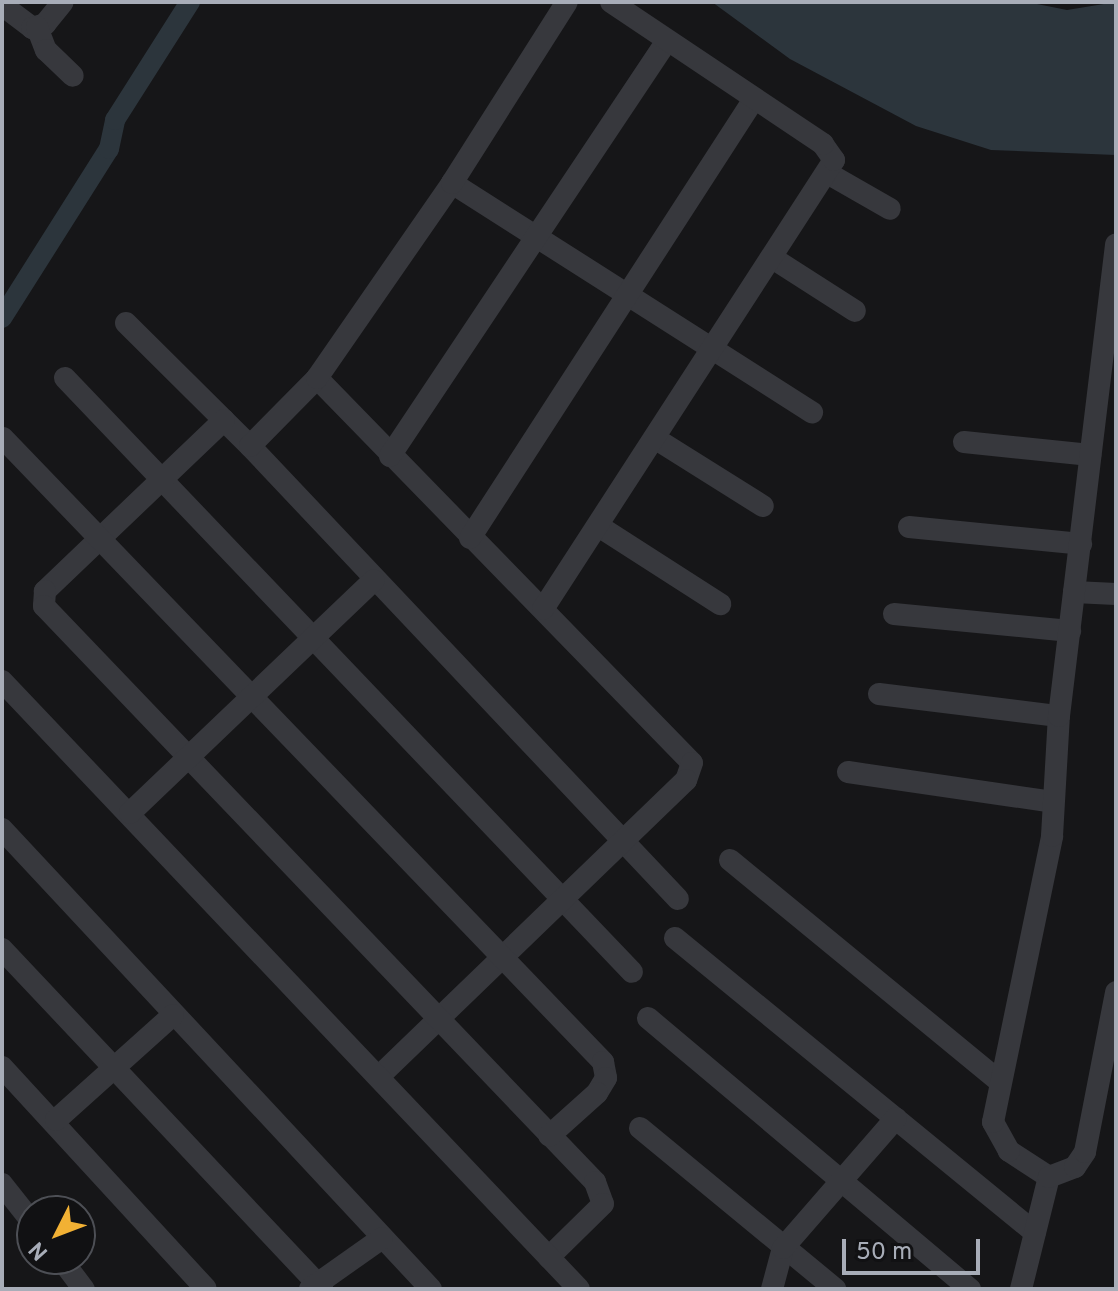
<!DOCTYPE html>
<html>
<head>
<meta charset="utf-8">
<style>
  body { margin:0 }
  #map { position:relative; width:1118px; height:1291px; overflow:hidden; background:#161618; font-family:Overpass,sans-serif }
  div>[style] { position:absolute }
  .water>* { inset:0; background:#2c353c }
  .canal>* { height:20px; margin:-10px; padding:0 10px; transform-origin:10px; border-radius:10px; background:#2c353c }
  .minor>* { height:22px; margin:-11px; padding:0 11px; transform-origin:11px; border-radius:11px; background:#37383d }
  span { translate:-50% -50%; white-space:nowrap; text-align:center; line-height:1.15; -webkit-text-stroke:8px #111113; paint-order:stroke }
  .frame { position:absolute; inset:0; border:4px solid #a8adb8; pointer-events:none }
  .north { position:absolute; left:16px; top:1195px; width:80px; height:80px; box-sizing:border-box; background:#111113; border:2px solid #4d4f55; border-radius:50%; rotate:228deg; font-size:22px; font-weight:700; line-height:32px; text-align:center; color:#a8adb8 }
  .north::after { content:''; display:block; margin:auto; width:28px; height:36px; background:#f2b134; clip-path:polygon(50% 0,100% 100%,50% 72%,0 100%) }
  .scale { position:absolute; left:842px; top:1239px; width:138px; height:36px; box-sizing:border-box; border:4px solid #a8adb8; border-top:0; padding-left:10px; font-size:24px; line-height:28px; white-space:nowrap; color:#a8adb8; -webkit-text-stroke:6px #111113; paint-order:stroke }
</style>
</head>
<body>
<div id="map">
  <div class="water">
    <div style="clip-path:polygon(712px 2px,1027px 2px,1067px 10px,1116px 2px,1116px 155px,991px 150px,916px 126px,790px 59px)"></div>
  </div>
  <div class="canal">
    <div style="left:2px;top:318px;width:200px;rotate:-57.7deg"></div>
    <div style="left:109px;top:149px;width:30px;rotate:-78deg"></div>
    <div style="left:115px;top:120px;width:140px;rotate:-57.6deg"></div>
  </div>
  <div class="minor">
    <div style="left:2px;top:5px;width:38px;rotate:37deg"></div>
    <div style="left:32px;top:28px;width:14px;rotate:-17deg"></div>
    <div style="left:45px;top:24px;width:28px;rotate:-51deg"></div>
    <div style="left:37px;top:27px;width:25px;rotate:69deg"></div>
    <div style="left:46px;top:50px;width:37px;rotate:44deg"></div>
    <div style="left:829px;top:174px;width:70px;rotate:29.8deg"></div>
    <div style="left:452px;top:183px;width:427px;rotate:32.5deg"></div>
    <div style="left:774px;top:259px;width:96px;rotate:32.7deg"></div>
    <div style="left:126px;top:323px;width:175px;rotate:44.8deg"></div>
    <div style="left:250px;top:446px;width:623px;rotate:46.63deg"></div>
    <div style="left:65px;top:378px;width:821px;rotate:46.33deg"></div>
    <div style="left:317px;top:378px;width:537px;rotate:45.75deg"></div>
    <div style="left:692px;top:763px;width:18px;rotate:109deg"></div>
    <div style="left:686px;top:780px;width:426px;rotate:136deg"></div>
    <div style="left:224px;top:420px;width:248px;rotate:136.3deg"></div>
    <div style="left:45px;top:591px;width:15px;rotate:94deg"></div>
    <div style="left:44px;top:606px;width:797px;rotate:46.27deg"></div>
    <div style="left:595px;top:1182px;width:23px;rotate:70deg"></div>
    <div style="left:603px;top:1204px;width:76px;rotate:135.5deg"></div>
    <div style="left:3px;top:438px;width:866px;rotate:46.12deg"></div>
    <div style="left:603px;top:1062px;width:16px;rotate:79deg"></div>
    <div style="left:606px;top:1078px;width:17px;rotate:121deg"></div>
    <div style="left:597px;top:1093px;width:64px;rotate:138.1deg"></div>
    <div style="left:656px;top:439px;width:126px;rotate:32.1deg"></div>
    <div style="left:964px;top:442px;width:127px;rotate:5.9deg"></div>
    <div style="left:250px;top:446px;width:95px;rotate:-45.4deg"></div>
    <div style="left:317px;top:378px;width:237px;rotate:-55.3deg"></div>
    <div style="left:452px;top:183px;width:214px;rotate:-57.6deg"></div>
    <div style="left:390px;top:456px;width:499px;rotate:-56.3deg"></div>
    <div style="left:600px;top:527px;width:143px;rotate:32.7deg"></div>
    <div style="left:909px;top:527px;width:173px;rotate:5.6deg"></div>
    <div style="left:470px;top:538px;width:523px;rotate:-57.1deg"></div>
    <div style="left:1074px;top:592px;width:42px;rotate:2.7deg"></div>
    <div style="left:543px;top:609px;width:535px;rotate:-57.05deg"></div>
    <div style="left:834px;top:160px;width:19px;rotate:-125deg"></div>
    <div style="left:823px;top:144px;width:255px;rotate:-146.2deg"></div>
    <div style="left:894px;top:614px;width:177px;rotate:5.5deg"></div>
    <div style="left:2px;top:681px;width:838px;rotate:46.5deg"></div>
    <div style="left:879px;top:694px;width:181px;rotate:7deg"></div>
    <div style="left:848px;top:772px;width:207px;rotate:8.3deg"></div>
    <div style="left:130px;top:813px;width:337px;rotate:-43.7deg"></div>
    <div style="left:2px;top:829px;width:629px;rotate:47deg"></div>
    <div style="left:730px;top:860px;width:348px;rotate:39.4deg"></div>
    <div style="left:675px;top:938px;width:465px;rotate:39.3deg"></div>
    <div style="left:2px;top:949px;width:467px;rotate:46.7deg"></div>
    <div style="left:648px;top:1018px;width:421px;rotate:40.1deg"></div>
    <div style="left:2px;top:1067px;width:301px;rotate:47.4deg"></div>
    <div style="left:56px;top:1120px;width:157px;rotate:-41.9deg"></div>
    <div style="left:640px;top:1128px;width:253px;rotate:39.5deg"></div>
    <div style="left:1049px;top:1177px;width:48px;rotate:-147deg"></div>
    <div style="left:1009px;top:1151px;width:33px;rotate:-119deg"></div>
    <div style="left:993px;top:1122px;width:292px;rotate:-78.3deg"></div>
    <div style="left:1052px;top:836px;width:120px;rotate:-86.7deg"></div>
    <div style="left:1059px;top:716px;width:475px;rotate:-83.1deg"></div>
    <div style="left:2px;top:1184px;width:48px;rotate:51.7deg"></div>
    <div style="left:61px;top:1259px;width:38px;rotate:53deg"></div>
    <div style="left:310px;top:1289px;width:88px;rotate:-35.3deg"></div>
    <div style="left:772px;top:1289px;width:42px;rotate:-75deg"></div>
    <div style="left:783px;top:1248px;width:172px;rotate:-49deg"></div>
    <div style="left:1021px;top:1289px;width:115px;rotate:-76deg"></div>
    <div style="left:1049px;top:1177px;width:28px;rotate:-21deg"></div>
    <div style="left:1075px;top:1167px;width:18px;rotate:-56deg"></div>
    <div style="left:1085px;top:1152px;width:163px;rotate:-79deg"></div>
  </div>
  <div class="frame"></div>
  <div class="north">N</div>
  <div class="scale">50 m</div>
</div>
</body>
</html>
